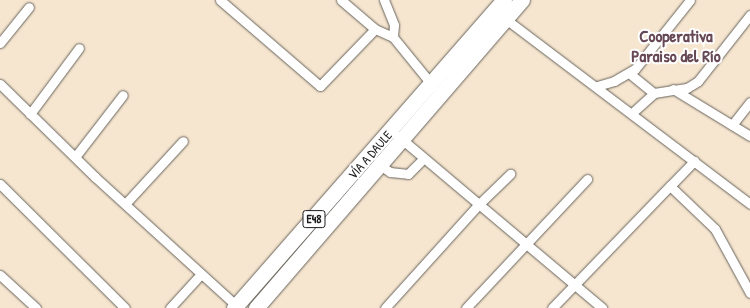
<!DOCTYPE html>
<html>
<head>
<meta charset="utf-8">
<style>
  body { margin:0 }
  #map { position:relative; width:750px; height:308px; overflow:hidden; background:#f6e6d0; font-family:"Patrick Hand",sans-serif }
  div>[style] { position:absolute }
  .roads { filter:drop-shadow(0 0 1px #68635b) drop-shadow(0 0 1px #68635b) }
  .minor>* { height:9px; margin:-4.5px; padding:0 4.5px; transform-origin:4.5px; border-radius:4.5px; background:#fff }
  .trunk>* { height:15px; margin:-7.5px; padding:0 7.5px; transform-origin:7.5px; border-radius:7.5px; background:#fff }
  span { translate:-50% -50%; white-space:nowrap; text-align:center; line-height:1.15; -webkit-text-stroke:4px #fff; paint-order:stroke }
  .shield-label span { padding:1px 3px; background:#fff; border:1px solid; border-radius:3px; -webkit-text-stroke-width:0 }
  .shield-label { font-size:12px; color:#1c1c1c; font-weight:700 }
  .street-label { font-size:13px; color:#1c1c1c }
  .district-label { font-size:17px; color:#674955; font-weight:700 }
</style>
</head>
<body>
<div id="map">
  <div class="roads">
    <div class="minor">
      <div style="left:220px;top:0;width:132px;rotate:40.7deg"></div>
      <div style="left:320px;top:86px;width:79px;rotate:-46deg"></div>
      <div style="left:375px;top:29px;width:20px;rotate:24deg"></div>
      <div style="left:393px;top:37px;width:63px;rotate:50.8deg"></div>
      <div style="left:341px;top:0;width:45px;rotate:40.5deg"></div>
      <div style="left:384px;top:0;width:27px;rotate:68deg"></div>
      <div style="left:394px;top:25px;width:12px;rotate:95deg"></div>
      <div style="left:503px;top:17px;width:310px;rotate:37.1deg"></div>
      <div style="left:0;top:43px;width:46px;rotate:-51.1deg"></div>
      <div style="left:629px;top:73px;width:32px;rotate:39deg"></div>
      <div style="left:0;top:84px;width:133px;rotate:44.4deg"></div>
      <div style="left:95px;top:177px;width:195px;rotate:42.3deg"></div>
      <div style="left:597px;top:86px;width:18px;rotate:-16deg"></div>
      <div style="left:614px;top:81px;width:24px;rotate:-30deg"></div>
      <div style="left:635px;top:69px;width:88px;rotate:-51.4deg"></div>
      <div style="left:673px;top:89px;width:90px;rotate:31.4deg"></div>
      <div style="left:632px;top:113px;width:30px;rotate:-42deg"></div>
      <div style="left:654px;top:93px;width:33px;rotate:-9deg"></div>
      <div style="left:687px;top:88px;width:13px;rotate:-32deg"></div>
      <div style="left:698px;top:81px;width:84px;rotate:-51.8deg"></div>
      <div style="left:30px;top:114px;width:82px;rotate:-53.4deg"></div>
      <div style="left:732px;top:125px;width:29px;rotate:-52deg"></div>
      <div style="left:398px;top:136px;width:267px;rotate:40.1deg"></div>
      <div style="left:75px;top:157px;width:78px;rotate:-52.3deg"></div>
      <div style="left:380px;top:165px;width:12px;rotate:35deg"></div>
      <div style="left:390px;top:172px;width:18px;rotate:6deg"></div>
      <div style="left:408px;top:174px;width:21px;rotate:-45deg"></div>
      <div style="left:0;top:184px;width:176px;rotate:44.8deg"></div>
      <div style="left:670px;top:186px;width:35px;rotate:-46deg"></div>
      <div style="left:126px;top:203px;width:84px;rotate:-47.4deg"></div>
      <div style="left:0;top:275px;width:49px;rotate:42.5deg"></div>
      <div style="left:170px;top:308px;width:46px;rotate:-47.6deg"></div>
      <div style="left:385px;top:308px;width:139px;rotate:-47.9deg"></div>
      <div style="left:478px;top:205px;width:45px;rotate:-44.1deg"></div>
      <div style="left:466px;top:308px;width:177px;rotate:-46.8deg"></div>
      <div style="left:552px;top:308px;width:170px;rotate:-46deg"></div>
      <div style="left:670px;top:186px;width:62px;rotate:43.7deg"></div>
      <div style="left:715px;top:229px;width:73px;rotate:61.3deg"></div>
    </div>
    <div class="trunk">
      <div style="left:234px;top:308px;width:410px;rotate:-48.8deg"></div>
      <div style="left:256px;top:308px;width:407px;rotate:-49.2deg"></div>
    </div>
  </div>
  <div class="shield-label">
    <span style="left:314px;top:219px">E48</span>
  </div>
  <div class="street-label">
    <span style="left:370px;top:155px;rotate:-49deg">VÍA A DAULE</span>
  </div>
  <div class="district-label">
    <span style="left:676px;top:46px">Cooperativa<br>Paraiso del Río</span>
  </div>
</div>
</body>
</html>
